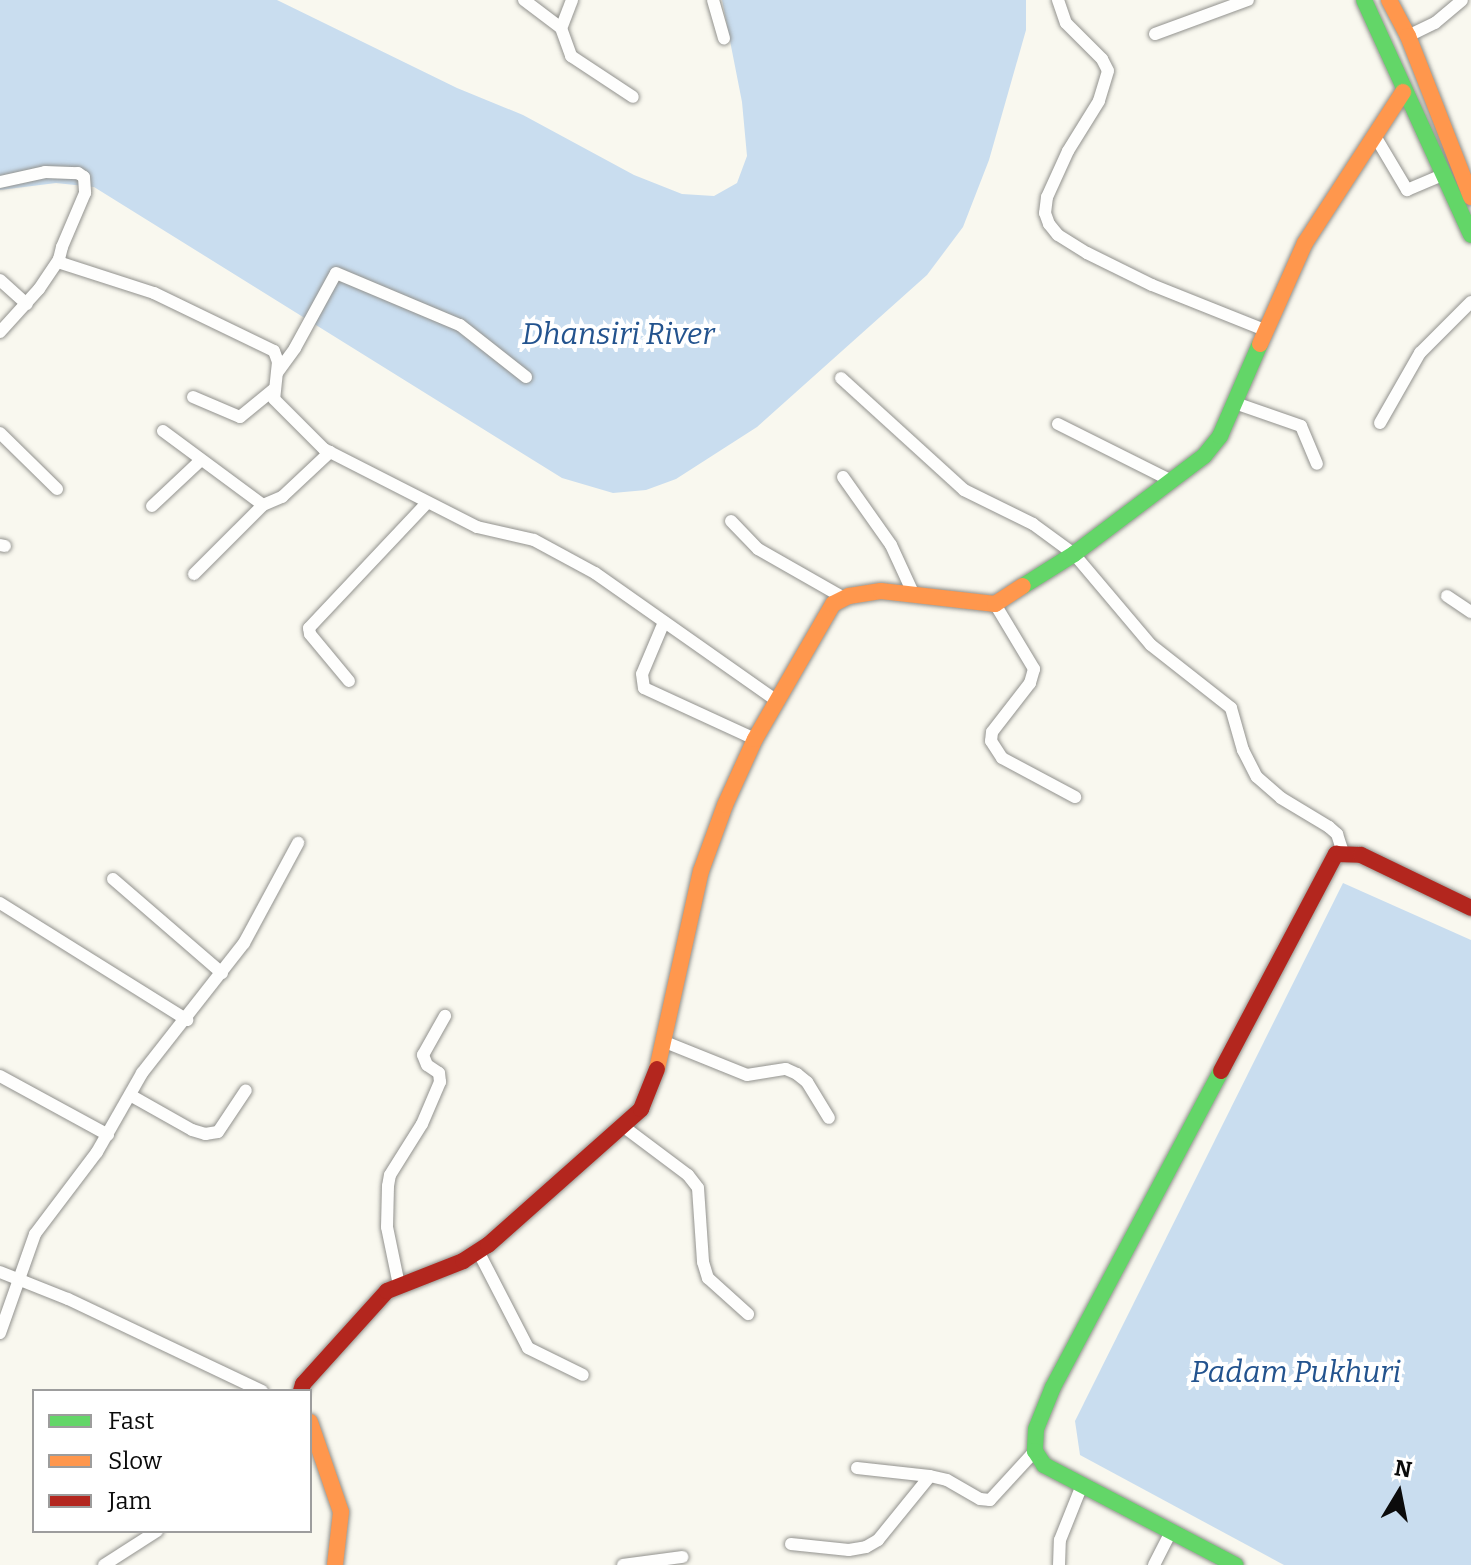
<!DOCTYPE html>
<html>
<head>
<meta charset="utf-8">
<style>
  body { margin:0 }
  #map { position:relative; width:1471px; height:1565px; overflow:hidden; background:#f9f8ef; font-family:Bitter,serif }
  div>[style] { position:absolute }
  .water>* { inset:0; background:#c9ddef }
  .roads { filter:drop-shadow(0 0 2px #92928e) drop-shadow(0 0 2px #92928e) }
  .street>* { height:12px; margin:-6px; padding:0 6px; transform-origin:6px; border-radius:6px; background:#fefefd }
  .fast>* { height:16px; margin:-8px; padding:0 8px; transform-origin:8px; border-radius:8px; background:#63d668 }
  .slow>* { height:16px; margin:-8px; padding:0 8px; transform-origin:8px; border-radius:8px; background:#ff974d }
  .jam>* { height:16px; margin:-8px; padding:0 8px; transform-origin:8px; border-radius:8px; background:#b3261e }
  span { translate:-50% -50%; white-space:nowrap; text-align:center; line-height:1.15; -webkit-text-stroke:8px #fff; paint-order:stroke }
  .water-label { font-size:30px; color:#23538e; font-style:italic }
  .legend { position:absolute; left:32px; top:1389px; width:280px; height:144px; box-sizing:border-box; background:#fff; border:2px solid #9d9d9d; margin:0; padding:10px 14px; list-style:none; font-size:24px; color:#0b0b0b }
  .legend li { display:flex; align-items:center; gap:16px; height:40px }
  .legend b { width:40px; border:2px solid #9d9d9d }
  .north { position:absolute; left:1359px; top:1453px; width:80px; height:80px; -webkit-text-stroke:6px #fff; paint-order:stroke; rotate:10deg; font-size:22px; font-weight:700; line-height:32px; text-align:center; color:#0b0b0b }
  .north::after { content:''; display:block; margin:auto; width:28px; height:36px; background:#0b0b0b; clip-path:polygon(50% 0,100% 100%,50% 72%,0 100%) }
</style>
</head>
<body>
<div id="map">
  <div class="water">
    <div style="clip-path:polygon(0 0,277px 0,457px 88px,523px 115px,634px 175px,682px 194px,714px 196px,737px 183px,747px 156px,742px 102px,722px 0,1026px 0,1026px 30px,989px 160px,963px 227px,927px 275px,757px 427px,676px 479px,646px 490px,613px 493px,562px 478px,94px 187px,56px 183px,0 190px)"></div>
    <div style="clip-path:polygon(1343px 883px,1471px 940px,1471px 1565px,1284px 1565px,1080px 1455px,1075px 1421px)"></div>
  </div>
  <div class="roads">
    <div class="street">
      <div style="left:524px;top:0;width:46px;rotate:37.1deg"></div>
      <div style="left:572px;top:0;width:30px;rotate:111deg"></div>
      <div style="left:561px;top:28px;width:30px;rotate:70deg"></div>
      <div style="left:571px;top:56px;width:74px;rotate:33.5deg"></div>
      <div style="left:713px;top:0;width:40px;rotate:74deg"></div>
      <div style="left:1058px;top:0;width:24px;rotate:71deg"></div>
      <div style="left:1066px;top:23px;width:51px;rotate:45deg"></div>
      <div style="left:1102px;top:59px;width:13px;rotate:63deg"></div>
      <div style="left:1108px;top:71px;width:31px;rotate:107deg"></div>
      <div style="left:1099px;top:101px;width:59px;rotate:121.8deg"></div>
      <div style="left:1068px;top:151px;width:51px;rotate:114.5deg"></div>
      <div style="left:1047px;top:197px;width:16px;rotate:97deg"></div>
      <div style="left:1045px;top:213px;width:12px;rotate:70deg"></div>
      <div style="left:1049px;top:224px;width:14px;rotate:51deg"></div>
      <div style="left:1058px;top:235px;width:34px;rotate:32deg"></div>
      <div style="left:1087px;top:253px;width:72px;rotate:26.2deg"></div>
      <div style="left:1152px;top:285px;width:124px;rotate:21.8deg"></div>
      <div style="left:1155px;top:34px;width:99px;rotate:-20.1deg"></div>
      <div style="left:1408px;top:36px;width:30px;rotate:-26deg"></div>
      <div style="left:1435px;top:23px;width:35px;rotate:-40deg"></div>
      <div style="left:1375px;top:136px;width:63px;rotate:59.3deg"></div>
      <div style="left:1407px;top:190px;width:39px;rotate:-23deg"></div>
      <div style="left:0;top:182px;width:46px;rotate:-12.5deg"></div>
      <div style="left:45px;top:172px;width:33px;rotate:2deg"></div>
      <div style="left:78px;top:173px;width:7px;rotate:34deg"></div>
      <div style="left:84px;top:177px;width:16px;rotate:86deg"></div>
      <div style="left:85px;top:193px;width:59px;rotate:113.1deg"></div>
      <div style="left:62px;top:247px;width:12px;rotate:104deg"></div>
      <div style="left:59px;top:259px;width:4px;rotate:63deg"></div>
      <div style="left:61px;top:263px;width:98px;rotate:17.9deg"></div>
      <div style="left:154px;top:293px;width:133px;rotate:25.8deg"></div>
      <div style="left:274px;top:351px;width:12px;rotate:70deg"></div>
      <div style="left:278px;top:362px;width:37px;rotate:96deg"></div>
      <div style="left:274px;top:399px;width:71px;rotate:45deg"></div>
      <div style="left:324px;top:449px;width:172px;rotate:27deg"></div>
      <div style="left:477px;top:527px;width:58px;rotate:12.8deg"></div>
      <div style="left:534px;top:540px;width:69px;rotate:28.4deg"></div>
      <div style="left:595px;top:573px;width:221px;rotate:35.1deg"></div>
      <div style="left:0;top:280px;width:36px;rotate:42deg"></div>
      <div style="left:0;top:332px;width:58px;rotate:-47.8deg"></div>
      <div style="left:39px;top:289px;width:36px;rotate:-56deg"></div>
      <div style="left:277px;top:373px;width:31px;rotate:-54deg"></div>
      <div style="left:295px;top:348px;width:85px;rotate:-61.3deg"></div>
      <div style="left:336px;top:273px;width:134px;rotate:22.8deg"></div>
      <div style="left:460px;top:325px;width:84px;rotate:38.2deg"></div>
      <div style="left:841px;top:378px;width:166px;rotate:42.3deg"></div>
      <div style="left:964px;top:490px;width:77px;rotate:26.2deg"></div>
      <div style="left:1033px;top:524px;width:51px;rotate:36.2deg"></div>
      <div style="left:1074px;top:554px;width:119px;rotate:49.8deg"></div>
      <div style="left:1151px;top:645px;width:102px;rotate:38.2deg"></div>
      <div style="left:1231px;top:708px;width:44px;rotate:74.1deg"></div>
      <div style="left:1243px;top:750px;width:30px;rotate:63deg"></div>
      <div style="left:1257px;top:777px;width:32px;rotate:41deg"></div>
      <div style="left:1281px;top:798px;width:56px;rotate:31.1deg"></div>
      <div style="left:1329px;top:827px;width:11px;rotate:41deg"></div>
      <div style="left:1337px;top:834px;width:19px;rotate:72deg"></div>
      <div style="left:193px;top:397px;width:51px;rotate:23.1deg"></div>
      <div style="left:240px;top:417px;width:43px;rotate:-39.3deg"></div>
      <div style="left:1235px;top:403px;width:70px;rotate:19.2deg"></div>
      <div style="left:1301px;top:426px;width:41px;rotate:67.2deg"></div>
      <div style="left:1380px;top:423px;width:81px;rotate:-60.3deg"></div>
      <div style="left:1420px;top:353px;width:72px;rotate:-45deg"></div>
      <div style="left:1058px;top:424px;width:127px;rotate:26.6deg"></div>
      <div style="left:163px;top:431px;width:124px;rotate:36.5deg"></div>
      <div style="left:263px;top:505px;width:21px;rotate:-23deg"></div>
      <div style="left:282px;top:497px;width:66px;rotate:-43.2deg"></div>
      <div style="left:0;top:433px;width:80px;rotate:44.5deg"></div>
      <div style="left:843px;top:477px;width:83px;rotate:54.8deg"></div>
      <div style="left:891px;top:545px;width:55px;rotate:65.3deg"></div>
      <div style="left:152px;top:506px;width:67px;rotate:-43.2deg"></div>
      <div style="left:731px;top:521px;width:39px;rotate:46deg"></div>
      <div style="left:758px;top:549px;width:99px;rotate:29.7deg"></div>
      <div style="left:0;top:545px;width:5px;rotate:11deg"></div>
      <div style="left:194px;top:574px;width:98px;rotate:-45deg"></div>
      <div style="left:1447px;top:596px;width:29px;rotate:34deg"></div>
      <div style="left:995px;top:604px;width:76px;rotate:59deg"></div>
      <div style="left:1034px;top:669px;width:15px;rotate:106deg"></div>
      <div style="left:1030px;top:683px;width:62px;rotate:127.8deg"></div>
      <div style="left:992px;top:732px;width:9px;rotate:96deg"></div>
      <div style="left:991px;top:741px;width:20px;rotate:57deg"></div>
      <div style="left:1002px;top:758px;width:83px;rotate:28.1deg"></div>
      <div style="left:664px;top:622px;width:56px;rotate:112.9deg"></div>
      <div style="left:642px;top:674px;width:14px;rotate:82deg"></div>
      <div style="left:644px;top:688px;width:122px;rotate:24.7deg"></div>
      <div style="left:349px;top:681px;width:61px;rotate:-129.7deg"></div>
      <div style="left:310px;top:634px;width:6px;rotate:-99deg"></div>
      <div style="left:309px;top:628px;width:172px;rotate:-46.7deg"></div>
      <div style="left:113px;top:879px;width:144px;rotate:40.8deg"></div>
      <div style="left:0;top:903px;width:221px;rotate:32deg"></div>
      <div style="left:665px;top:1042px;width:88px;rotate:21.9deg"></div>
      <div style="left:747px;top:1075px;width:39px;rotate:-9deg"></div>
      <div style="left:786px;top:1069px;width:12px;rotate:24deg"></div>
      <div style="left:797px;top:1074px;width:13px;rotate:39deg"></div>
      <div style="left:807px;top:1082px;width:42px;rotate:58.6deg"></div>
      <div style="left:0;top:1076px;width:123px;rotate:28.6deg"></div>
      <div style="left:130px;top:1095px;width:71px;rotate:29.4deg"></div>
      <div style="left:192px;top:1130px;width:14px;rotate:17deg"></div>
      <div style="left:205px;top:1134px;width:13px;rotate:-9deg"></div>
      <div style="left:218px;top:1132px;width:50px;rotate:-56.3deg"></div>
      <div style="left:624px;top:1127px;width:80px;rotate:36.9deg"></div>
      <div style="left:688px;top:1175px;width:16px;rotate:52deg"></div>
      <div style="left:698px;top:1188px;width:74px;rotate:86.1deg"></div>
      <div style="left:703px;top:1262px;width:17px;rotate:73deg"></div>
      <div style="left:708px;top:1278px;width:54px;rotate:42deg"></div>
      <div style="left:478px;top:1251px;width:109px;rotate:62.7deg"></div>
      <div style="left:528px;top:1348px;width:61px;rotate:26.1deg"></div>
      <div style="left:0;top:1272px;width:73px;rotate:21.7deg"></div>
      <div style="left:68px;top:1299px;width:215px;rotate:25.4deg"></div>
      <div style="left:399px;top:1285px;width:59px;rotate:-101.7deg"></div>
      <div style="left:387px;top:1227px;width:41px;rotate:-88.6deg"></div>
      <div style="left:388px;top:1186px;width:11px;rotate:-80deg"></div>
      <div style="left:390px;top:1175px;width:60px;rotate:-57.9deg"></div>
      <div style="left:422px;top:1124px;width:46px;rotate:-66.8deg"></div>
      <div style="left:440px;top:1082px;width:9px;rotate:-96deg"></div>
      <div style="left:439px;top:1073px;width:14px;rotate:-146deg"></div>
      <div style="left:427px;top:1065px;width:11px;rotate:-112deg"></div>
      <div style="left:423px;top:1055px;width:45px;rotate:-60.6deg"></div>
      <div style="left:0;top:1333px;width:105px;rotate:-70.5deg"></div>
      <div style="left:35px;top:1234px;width:103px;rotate:-52.9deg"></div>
      <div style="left:97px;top:1152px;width:91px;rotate:-60.3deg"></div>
      <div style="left:142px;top:1073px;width:165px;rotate:-51.9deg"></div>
      <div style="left:244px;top:943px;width:114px;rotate:-61.6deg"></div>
      <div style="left:857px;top:1468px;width:73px;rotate:6.3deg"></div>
      <div style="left:930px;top:1476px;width:17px;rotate:13deg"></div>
      <div style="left:947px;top:1480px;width:38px;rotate:30deg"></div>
      <div style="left:980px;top:1499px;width:10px;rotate:6deg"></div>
      <div style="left:990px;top:1500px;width:67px;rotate:-47.4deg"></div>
      <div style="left:791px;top:1544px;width:58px;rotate:5.9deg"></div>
      <div style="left:849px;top:1550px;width:17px;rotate:-10deg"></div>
      <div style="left:866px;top:1547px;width:14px;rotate:-30deg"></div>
      <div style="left:878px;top:1540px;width:82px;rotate:-50.9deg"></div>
      <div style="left:104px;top:1565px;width:63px;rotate:-32.7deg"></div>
      <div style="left:623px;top:1565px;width:60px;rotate:-7.7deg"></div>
      <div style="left:1059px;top:1565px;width:25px;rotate:-88deg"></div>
      <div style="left:1060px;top:1540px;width:59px;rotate:-68.2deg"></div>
      <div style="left:1154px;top:1565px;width:38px;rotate:-63deg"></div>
    </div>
    <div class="fast">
      <div style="left:1364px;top:0;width:258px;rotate:65.5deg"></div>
      <div style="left:1023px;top:586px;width:60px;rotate:-32.1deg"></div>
      <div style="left:1074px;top:554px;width:163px;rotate:-37deg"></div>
      <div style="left:1204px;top:456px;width:26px;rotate:-51deg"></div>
      <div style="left:1220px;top:436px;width:100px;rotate:-66.5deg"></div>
      <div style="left:1221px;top:1071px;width:358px;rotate:118deg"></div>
      <div style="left:1053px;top:1387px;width:45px;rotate:112deg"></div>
      <div style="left:1036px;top:1429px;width:22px;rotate:93deg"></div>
      <div style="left:1035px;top:1451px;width:17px;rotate:57deg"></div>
      <div style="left:1044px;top:1465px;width:216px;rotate:27.6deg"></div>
    </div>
    <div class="slow">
      <div style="left:1389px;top:0;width:41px;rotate:62.2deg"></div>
      <div style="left:1408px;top:36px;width:173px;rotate:68.6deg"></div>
      <div style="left:1260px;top:344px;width:111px;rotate:-66deg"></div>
      <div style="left:1305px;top:243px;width:180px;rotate:-57deg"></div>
      <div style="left:657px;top:1069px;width:203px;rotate:-77.5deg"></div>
      <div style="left:701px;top:871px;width:70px;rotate:-70deg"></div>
      <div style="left:725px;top:805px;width:72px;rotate:-65.6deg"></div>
      <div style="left:755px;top:739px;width:156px;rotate:-60deg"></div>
      <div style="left:833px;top:604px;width:18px;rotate:-27deg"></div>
      <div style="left:849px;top:596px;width:32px;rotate:-9deg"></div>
      <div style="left:881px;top:591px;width:115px;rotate:6.5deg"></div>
      <div style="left:995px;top:604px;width:33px;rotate:-33deg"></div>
      <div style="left:310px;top:1422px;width:95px;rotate:71deg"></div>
      <div style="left:341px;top:1512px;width:53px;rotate:96.5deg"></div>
    </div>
    <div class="jam">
      <div style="left:1221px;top:1071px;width:246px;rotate:-62.1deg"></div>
      <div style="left:1336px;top:854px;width:25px;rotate:2deg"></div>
      <div style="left:1361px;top:855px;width:122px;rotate:25.7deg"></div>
      <div style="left:301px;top:1391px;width:7px;rotate:-74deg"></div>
      <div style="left:303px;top:1384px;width:125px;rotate:-47.9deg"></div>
      <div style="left:387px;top:1291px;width:82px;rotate:-21.5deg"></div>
      <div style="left:463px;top:1261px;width:30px;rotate:-33deg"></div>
      <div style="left:488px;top:1245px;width:205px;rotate:-41.6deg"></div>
      <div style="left:641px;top:1109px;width:43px;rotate:-68.2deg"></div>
    </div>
  </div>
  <div class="water-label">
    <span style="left:618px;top:334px">Dhansiri River</span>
    <span style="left:1296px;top:1372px">Padam Pukhuri</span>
  </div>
  <ul class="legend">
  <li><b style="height:10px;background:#63d668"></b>Fast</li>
  <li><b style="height:10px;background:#ff974d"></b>Slow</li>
  <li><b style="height:10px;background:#b3261e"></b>Jam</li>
  </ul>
  <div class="north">N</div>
</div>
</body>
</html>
